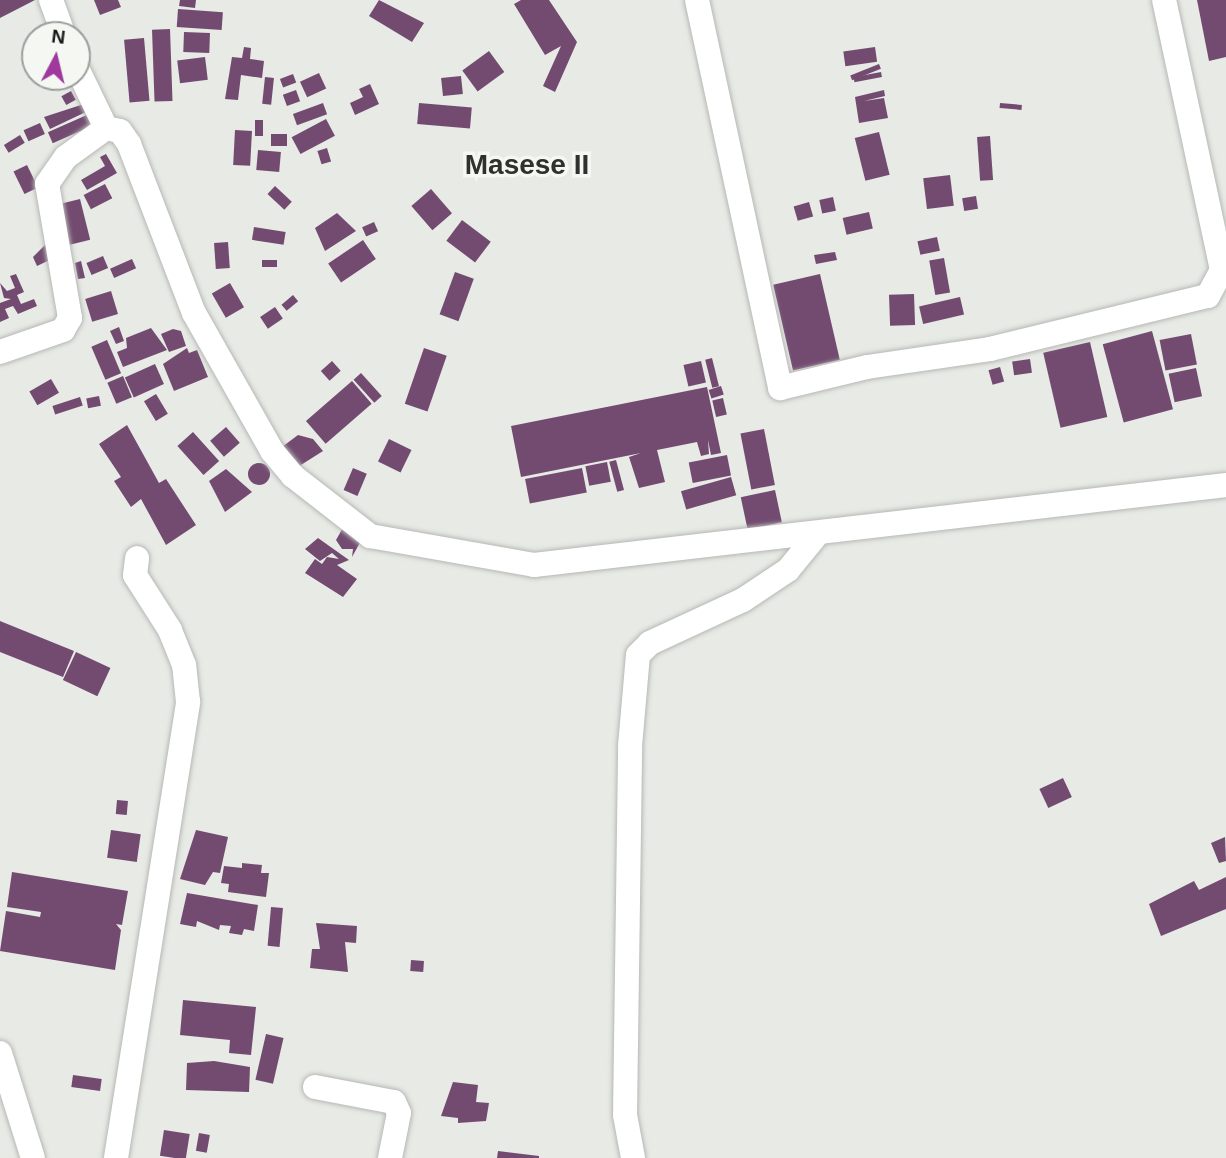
<!DOCTYPE html>
<html>
<head>
<meta charset="utf-8">
<style>
  body { margin:0 }
  #map { position:relative; width:1226px; height:1158px; overflow:hidden; background:#e7eae5; font-family:Arial,sans-serif }
  div>[style] { position:absolute }
  .building>* { inset:0; background:#734b71; transform-origin:0 0 }
  .round { border-radius:50% }
  .roads { filter:drop-shadow(0 0 2px #b6b8b4) drop-shadow(0 0 2px #b6b8b4) }
  .minor>* { height:24px; margin:-12px; padding:0 12px; transform-origin:12px; border-radius:12px; background:#fff }
  span { translate:-50% -50%; white-space:nowrap; text-align:center; line-height:1.15; -webkit-text-stroke:7px #f5f7f3; paint-order:stroke }
  .quarter-label { font-size:28px; color:#2f312d; font-weight:700 }
  .north { position:absolute; left:21px; top:21px; width:70px; height:70px; box-sizing:border-box; background:#f5f7f3; border:2px solid #9c9e9b; border-radius:50%; rotate:7deg; font-size:19px; font-weight:700; line-height:28px; text-align:center; color:#171816 }
  .north::after { content:''; display:block; margin:auto; width:24px; height:32px; background:#9f399d; clip-path:polygon(50% 0,100% 100%,50% 72%,0 100%) }
</style>
</head>
<body>
<div id="map">
  <div class="building">
    <div style="clip-path:polygon(0 0,35px 0,0 18px)"></div>
    <div style="clip-path:polygon(94px 0,118px 0,121px 7px,100px 15px)"></div>
    <div style="clip-path:polygon(180px 0,196px 0,195px 8px,179px 6px)"></div>
    <div style="clip-path:polygon(379px 0,424px 23px,412px 42px,369px 16px)"></div>
    <div style="clip-path:polygon(521px 0,549px 0,577px 42px,555px 92px,543px 86px,561px 46px,545px 55px,514px 4px)"></div>
    <div style="clip-path:polygon(1197px 0,1226px 0,1226px 57px,1209px 61px)"></div>
    <div style="left:178px;top:9px;width:45px;height:18px;rotate:4deg"></div>
    <div style="left:170px;top:29px;width:72px;height:18px;rotate:88deg"></div>
    <div style="left:184px;top:32px;width:26px;height:20px;rotate:2deg"></div>
    <div style="left:144px;top:38px;width:63px;height:20px;rotate:85deg"></div>
    <div style="clip-path:polygon(244px 47px,251px 48px,250px 59px,264px 61px,262px 78px,241px 75px,238px 100px,225px 99px,232px 57px,242px 58px)"></div>
    <div style="left:875px;top:47px;width:15px;height:32px;rotate:82deg"></div>
    <div style="left:489px;top:51px;width:26px;height:33px;rotate:54deg"></div>
    <div style="left:205px;top:57px;width:23px;height:28px;rotate:83deg"></div>
    <div style="left:879px;top:64px;width:5px;height:31px;rotate:68deg"></div>
    <div style="left:881px;top:72px;width:5px;height:28px;rotate:79deg"></div>
    <div style="left:319px;top:73px;width:17px;height:21px;rotate:65deg"></div>
    <div style="left:293px;top:74px;width:9px;height:14px;rotate:69deg"></div>
    <div style="left:461px;top:76px;width:18px;height:20px;rotate:84deg"></div>
    <div style="left:265px;top:77px;width:9px;height:27px;rotate:6deg"></div>
    <div style="clip-path:polygon(370px 84px,379px 104px,355px 115px,350px 103px,363px 97px,359px 89px)"></div>
    <div style="left:296px;top:90px;width:12px;height:14px;rotate:70deg"></div>
    <div style="clip-path:polygon(884px 90px,885px 96px,864px 101px,884px 98px,888px 118px,859px 123px,855px 97px)"></div>
    <div style="left:71px;top:91px;width:10px;height:11px;rotate:61deg"></div>
    <div style="clip-path:polygon(87px 103px,90px 110px,50px 129px,44px 117px)"></div>
    <div style="left:323px;top:103px;width:12px;height:32px;rotate:70deg"></div>
    <div style="left:419px;top:103px;width:53px;height:21px;rotate:5deg"></div>
    <div style="left:1000px;top:103px;width:22px;height:5px;rotate:5deg"></div>
    <div style="left:89px;top:114px;width:12px;height:45px;rotate:66deg"></div>
    <div style="left:326px;top:119px;width:19px;height:39px;rotate:62deg"></div>
    <div style="left:255px;top:120px;width:8px;height:16px"></div>
    <div style="left:40px;top:123px;width:12px;height:18px;rotate:66deg"></div>
    <div style="left:235px;top:130px;width:17px;height:35px;rotate:3deg"></div>
    <div style="left:879px;top:132px;width:44px;height:25px;rotate:76deg"></div>
    <div style="left:271px;top:134px;width:16px;height:12px"></div>
    <div style="left:20px;top:135px;width:9px;height:19px;rotate:58deg"></div>
    <div style="left:990px;top:136px;width:44px;height:13px;rotate:86deg"></div>
    <div style="left:327px;top:148px;width:14px;height:10px;rotate:73deg"></div>
    <div style="left:258px;top:150px;width:23px;height:20px;rotate:5deg"></div>
    <div style="clip-path:polygon(106px 154px,117px 173px,87px 190px,81px 180px,105px 166px,100px 157px)"></div>
    <div style="left:27px;top:165px;width:25px;height:15px;rotate:64deg"></div>
    <div style="left:950px;top:175px;width:31px;height:27px;rotate:83deg"></div>
    <div style="left:105px;top:184px;width:16px;height:24px;rotate:63deg"></div>
    <div style="left:275px;top:186px;width:23px;height:11px;rotate:43deg"></div>
    <div style="left:431px;top:189px;width:32px;height:26px;rotate:49deg"></div>
    <div style="left:976px;top:196px;width:13px;height:14px;rotate:81deg"></div>
    <div style="left:833px;top:197px;width:14px;height:14px;rotate:78deg"></div>
    <div style="left:80px;top:199px;width:42px;height:24px;rotate:76deg"></div>
    <div style="left:809px;top:202px;width:15px;height:16px;rotate:74deg"></div>
    <div style="left:869px;top:212px;width:17px;height:27px;rotate:77deg"></div>
    <div style="clip-path:polygon(337px 213px,356px 231px,325px 251px,315px 228px)"></div>
    <div style="left:462px;top:220px;width:36px;height:26px;rotate:37deg"></div>
    <div style="left:374px;top:222px;width:10px;height:13px;rotate:66deg"></div>
    <div style="left:254px;top:227px;width:32px;height:13px;rotate:9deg"></div>
    <div style="left:937px;top:237px;width:14px;height:20px;rotate:78deg"></div>
    <div style="clip-path:polygon(50px 240px,58px 256px,37px 266px,33px 257px)"></div>
    <div style="left:363px;top:240px;width:23px;height:42px;rotate:56deg"></div>
    <div style="left:228px;top:242px;width:26px;height:14px;rotate:86deg"></div>
    <div style="clip-path:polygon(835px 252px,837px 260px,816px 264px,814px 255px)"></div>
    <div style="left:103px;top:256px;width:13px;height:18px;rotate:67deg"></div>
    <div style="left:944px;top:258px;width:35px;height:15px;rotate:80deg"></div>
    <div style="left:132px;top:259px;width:10px;height:24px;rotate:66deg"></div>
    <div style="left:262px;top:260px;width:15px;height:7px"></div>
    <div style="clip-path:polygon(81px 261px,85px 278px,78px 279px,75px 263px)"></div>
    <div style="left:455px;top:272px;width:20px;height:45px;rotate:20deg"></div>
    <div style="clip-path:polygon(16px 274px,24px 292px,17px 295px,21px 304px,34px 299px,37px 306px,18px 314px,13px 306px,5px 309px,9px 318px,0 322px,0 303px,11px 299px,4px 298px,0 283px,7px 291px,15px 288px,10px 276px)"></div>
    <div style="left:820px;top:274px;width:88px;height:48px;rotate:77deg"></div>
    <div style="left:230px;top:283px;width:28px;height:21px;rotate:60deg"></div>
    <div style="left:111px;top:291px;width:24px;height:27px;rotate:73deg"></div>
    <div style="left:914px;top:294px;width:31px;height:25px;rotate:88deg"></div>
    <div style="left:293px;top:295px;width:8px;height:15px;rotate:50deg"></div>
    <div style="left:960px;top:297px;width:18px;height:42px;rotate:77deg"></div>
    <div style="left:275px;top:307px;width:14px;height:18px;rotate:56deg"></div>
    <div style="clip-path:polygon(119px 327px,124px 341px,116px 344px,110px 331px)"></div>
    <div style="clip-path:polygon(151px 328px,167px 350px,123px 367px,117px 352px,127px 348px,126px 338px)"></div>
    <div style="clip-path:polygon(173px 329px,181px 331px,186px 346px,169px 352px,161px 334px)"></div>
    <div style="left:1152px;top:331px;width:81px;height:51px;rotate:75deg"></div>
    <div style="left:1191px;top:334px;width:31px;height:32px;rotate:79deg"></div>
    <div style="left:107px;top:340px;width:36px;height:17px;rotate:67deg"></div>
    <div style="left:1090px;top:342px;width:77px;height:48px;rotate:77deg"></div>
    <div style="clip-path:polygon(187px 348px,189px 353px,197px 350px,208px 377px,174px 391px,163px 364px)"></div>
    <div style="left:424px;top:348px;width:24px;height:59px;rotate:19deg"></div>
    <div style="left:712px;top:358px;width:29px;height:7px;rotate:76deg"></div>
    <div style="left:1030px;top:359px;width:14px;height:18px;rotate:82deg"></div>
    <div style="left:332px;top:361px;width:13px;height:15px;rotate:48deg"></div>
    <div style="left:701px;top:361px;width:22px;height:18px;rotate:77deg"></div>
    <div style="left:155px;top:364px;width:22px;height:33px;rotate:66deg"></div>
    <div style="left:1000px;top:367px;width:15px;height:12px;rotate:74deg"></div>
    <div style="left:1196px;top:368px;width:29px;height:28px;rotate:78deg"></div>
    <div style="left:361px;top:373px;width:31px;height:10px;rotate:48deg"></div>
    <div style="left:123px;top:376px;width:23px;height:17px;rotate:67deg"></div>
    <div style="left:51px;top:379px;width:16px;height:25px;rotate:60deg"></div>
    <div style="left:352px;top:381px;width:30px;height:61px;rotate:49deg"></div>
    <div style="left:721px;top:386px;width:9px;height:13px;rotate:72deg"></div>
    <div style="clip-path:polygon(707px 387px,721px 453px,711px 455px,708px 440px,709px 454px,701px 456px,697px 442px,657px 450px,665px 482px,639px 488px,629px 457px,641px 453px,521px 477px,511px 426px)"></div>
    <div style="left:156px;top:394px;width:23px;height:14px;rotate:59deg"></div>
    <div style="left:99px;top:396px;width:10px;height:13px;rotate:79deg"></div>
    <div style="left:80px;top:397px;width:9px;height:29px;rotate:72deg"></div>
    <div style="left:723px;top:398px;width:17px;height:11px;rotate:77deg"></div>
    <div style="clip-path:polygon(127px 425px,159px 483px,166px 479px,196px 525px,166px 545px,141px 499px,131px 507px,114px 481px,121px 477px,99px 444px)"></div>
    <div style="left:226px;top:427px;width:21px;height:21px;rotate:49deg"></div>
    <div style="left:764px;top:429px;width:57px;height:24px;rotate:79deg"></div>
    <div style="left:193px;top:432px;width:39px;height:21px;rotate:48deg"></div>
    <div style="clip-path:polygon(298px 435px,313px 439px,323px 451px,293px 470px,278px 450px)"></div>
    <div style="left:389px;top:439px;width:25px;height:25px;rotate:26deg"></div>
    <div style="left:727px;top:455px;width:21px;height:39px;rotate:79deg"></div>
    <div style="left:616px;top:460px;width:31px;height:7px;rotate:75deg"></div>
    <div style="left:607px;top:462px;width:20px;height:22px;rotate:79deg"></div>
    <div class="round" style="left:248px;top:463px;width:22px;height:22px"></div>
    <div style="left:353px;top:468px;width:15px;height:24px;rotate:23deg"></div>
    <div style="left:582px;top:468px;width:25px;height:58px;rotate:79deg"></div>
    <div style="clip-path:polygon(226px 469px,252px 492px,225px 512px,209px 481px)"></div>
    <div style="left:731px;top:477px;width:19px;height:52px;rotate:74deg"></div>
    <div style="left:775px;top:490px;width:33px;height:35px;rotate:78deg"></div>
    <div style="clip-path:polygon(345px 524px,362px 539px,352px 557px,353px 549px,342px 549px,336px 540px)"></div>
    <div style="clip-path:polygon(318px 538px,349px 560px,337px 565px,357px 579px,343px 597px,305px 573px,315px 559px,322px 564px,327px 557px,339px 559px,332px 553px,320px 561px,305px 549px)"></div>
    <div style="clip-path:polygon(0 621px,74px 651px,63px 677px,0 652px)"></div>
    <div style="left:76px;top:652px;width:38px;height:31px;rotate:25deg"></div>
    <div style="left:1063px;top:778px;width:21px;height:26px;rotate:65deg"></div>
    <div style="left:117px;top:800px;width:11px;height:14px;rotate:5deg"></div>
    <div style="left:111px;top:830px;width:30px;height:28px;rotate:8deg"></div>
    <div style="clip-path:polygon(196px 830px,228px 837px,220px 873px,213px 872px,205px 885px,180px 879px)"></div>
    <div style="clip-path:polygon(1225px 837px,1226px 861px,1219px 863px,1211px 843px)"></div>
    <div style="clip-path:polygon(242px 863px,262px 865px,261px 873px,269px 873px,266px 897px,228px 892px,229px 884px,221px 883px,224px 866px,242px 868px)"></div>
    <div style="clip-path:polygon(12px 872px,128px 891px,122px 925px,116px 924px,121px 930px,115px 970px,0 951px,6px 911px,40px 917px,41px 912px,7px 907px)"></div>
    <div style="clip-path:polygon(1226px 877px,1226px 909px,1161px 936px,1149px 904px,1194px 881px,1199px 890px)"></div>
    <div style="clip-path:polygon(187px 893px,258px 905px,254px 931px,244px 929px,242px 935px,229px 933px,231px 926px,220px 925px,219px 930px,197px 921px,196px 927px,180px 924px)"></div>
    <div style="left:271px;top:907px;width:12px;height:39px;rotate:5deg"></div>
    <div style="clip-path:polygon(316px 923px,357px 926px,356px 943px,345px 942px,348px 972px,310px 968px,312px 949px,320px 949px)"></div>
    <div style="left:411px;top:960px;width:13px;height:11px;rotate:4deg"></div>
    <div style="clip-path:polygon(183px 1000px,256px 1007px,251px 1055px,229px 1053px,230px 1040px,180px 1035px)"></div>
    <div style="left:266px;top:1034px;width:18px;height:47px;rotate:13deg"></div>
    <div style="clip-path:polygon(214px 1061px,250px 1067px,249px 1092px,186px 1090px,187px 1063px)"></div>
    <div style="left:73px;top:1075px;width:29px;height:12px;rotate:8deg"></div>
    <div style="clip-path:polygon(453px 1082px,478px 1085px,476px 1102px,489px 1103px,486px 1121px,458px 1123px,458px 1118px,441px 1116px)"></div>
    <div style="left:164px;top:1130px;width:26px;height:26px;rotate:9deg"></div>
    <div style="left:199px;top:1133px;width:11px;height:18px;rotate:10deg"></div>
    <div style="clip-path:polygon(498px 1151px,539px 1156px,539px 1158px,497px 1158px)"></div>
  </div>
  <div class="roads">
    <div class="minor">
      <div style="left:51px;top:0;width:37px;rotate:70deg"></div>
      <div style="left:697px;top:0;width:397px;rotate:77.9deg"></div>
      <div style="left:780px;top:388px;width:89px;rotate:-13.6deg"></div>
      <div style="left:867px;top:367px;width:124px;rotate:-8.3deg"></div>
      <div style="left:990px;top:349px;width:224px;rotate:-13.7deg"></div>
      <div style="left:1208px;top:296px;width:30px;rotate:-62deg"></div>
      <div style="left:1222px;top:270px;width:276px;rotate:-102.1deg"></div>
      <div style="left:106px;top:128px;width:14px;rotate:12deg"></div>
      <div style="left:120px;top:131px;width:16px;rotate:55deg"></div>
      <div style="left:129px;top:144px;width:181px;rotate:69deg"></div>
      <div style="left:194px;top:313px;width:159px;rotate:60.5deg"></div>
      <div style="left:272px;top:451px;width:33px;rotate:50deg"></div>
      <div style="left:293px;top:476px;width:98px;rotate:37.9deg"></div>
      <div style="left:370px;top:536px;width:167px;rotate:10deg"></div>
      <div style="left:534px;top:565px;width:697px;rotate:-6.59deg"></div>
      <div style="left:0;top:352px;width:67px;rotate:-19.2deg"></div>
      <div style="left:63px;top:330px;width:14px;rotate:-60deg"></div>
      <div style="left:70px;top:318px;width:136px;rotate:-99.7deg"></div>
      <div style="left:47px;top:184px;width:33px;rotate:-55deg"></div>
      <div style="left:66px;top:157px;width:49px;rotate:-35.9deg"></div>
      <div style="left:106px;top:128px;width:67px;rotate:-115.8deg"></div>
      <div style="left:0;top:1053px;width:110px;rotate:72.6deg"></div>
      <div style="left:315px;top:1087px;width:80px;rotate:10.8deg"></div>
      <div style="left:394px;top:1102px;width:12px;rotate:66deg"></div>
      <div style="left:399px;top:1113px;width:46px;rotate:101.3deg"></div>
      <div style="left:116px;top:1158px;width:462px;rotate:-81deg"></div>
      <div style="left:188px;top:702px;width:37px;rotate:-96deg"></div>
      <div style="left:184px;top:665px;width:38px;rotate:-112deg"></div>
      <div style="left:170px;top:630px;width:65px;rotate:-122.5deg"></div>
      <div style="left:135px;top:575px;width:17px;rotate:-83deg"></div>
      <div style="left:633px;top:1158px;width:44px;rotate:-100.5deg"></div>
      <div style="left:625px;top:1115px;width:369px;rotate:-89.2deg"></div>
      <div style="left:630px;top:746px;width:91px;rotate:-85deg"></div>
      <div style="left:638px;top:655px;width:17px;rotate:-45deg"></div>
      <div style="left:650px;top:643px;width:102px;rotate:-24.8deg"></div>
      <div style="left:743px;top:600px;width:54px;rotate:-33.7deg"></div>
      <div style="left:788px;top:570px;width:43px;rotate:-50.7deg"></div>
    </div>
  </div>
  <div class="quarter-label">
    <span style="left:527px;top:165px">Masese II</span>
  </div>
  <div class="north">N</div>
</div>
</body>
</html>
